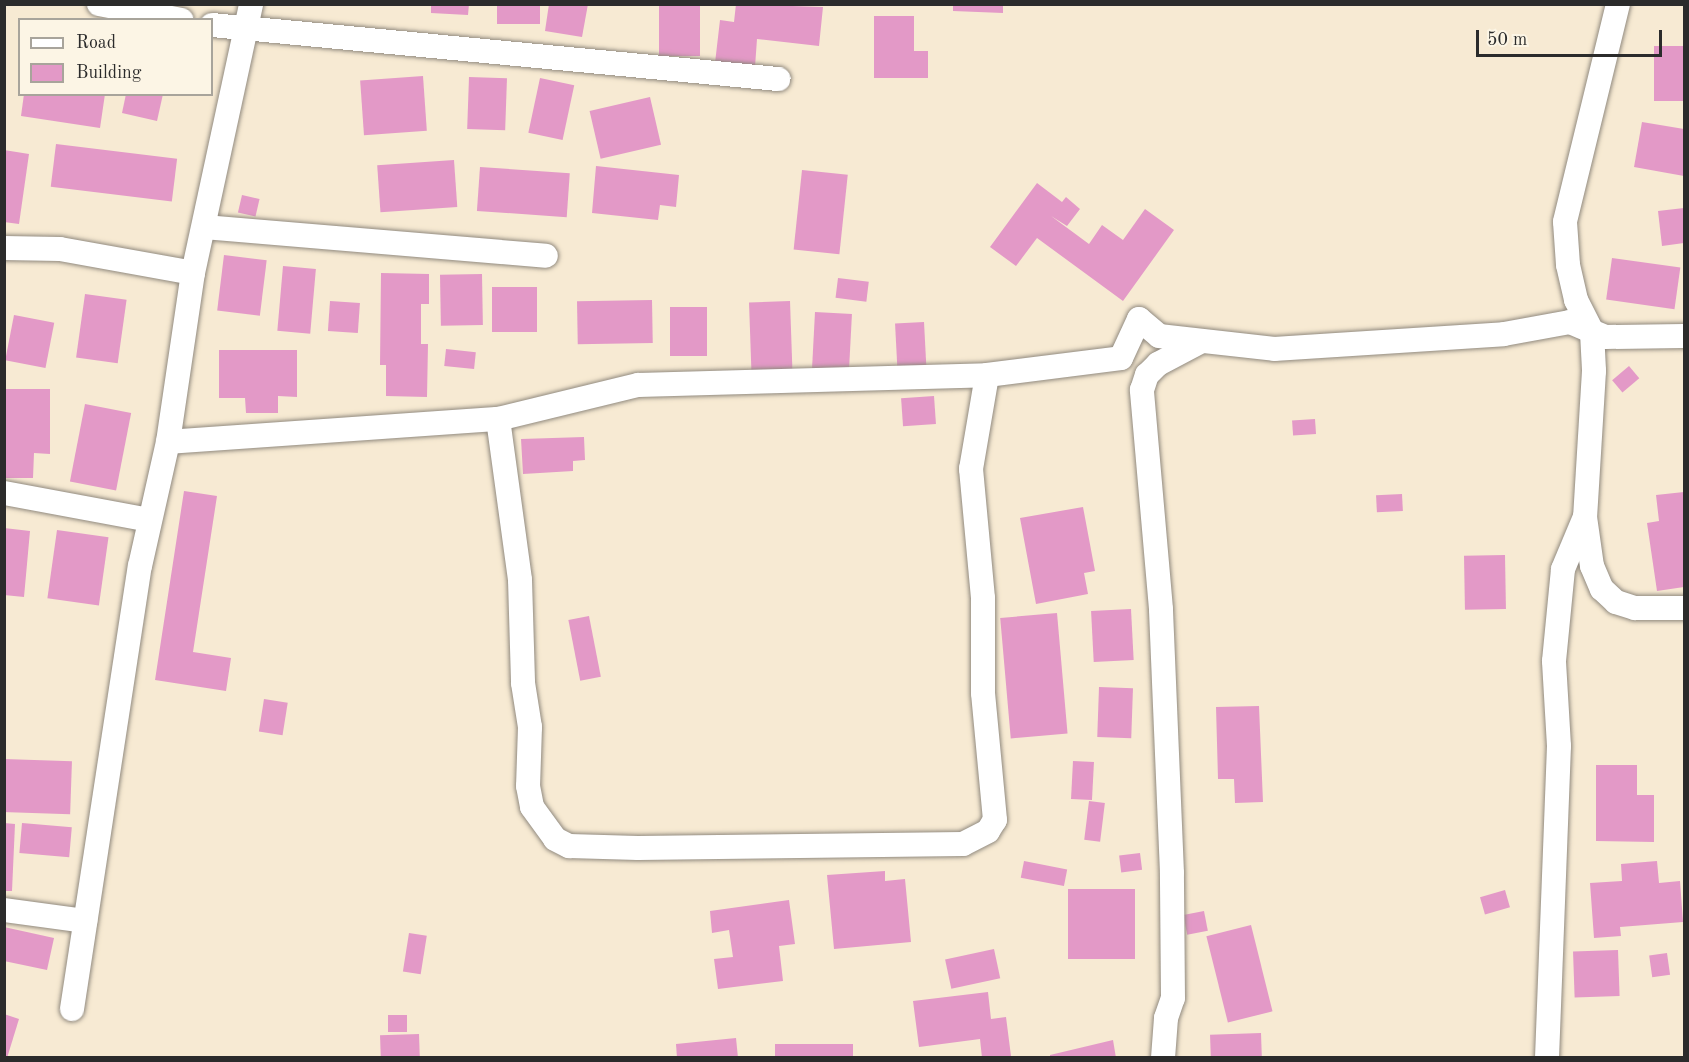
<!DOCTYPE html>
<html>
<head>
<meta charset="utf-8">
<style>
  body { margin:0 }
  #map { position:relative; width:1689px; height:1062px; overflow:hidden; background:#f7ead3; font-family:"Old Standard TT",serif }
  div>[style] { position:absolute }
  .building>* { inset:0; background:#e399c7; transform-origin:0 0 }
  .roads { filter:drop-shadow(0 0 2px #918a7f) drop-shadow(0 0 2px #918a7f) }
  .street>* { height:24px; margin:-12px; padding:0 12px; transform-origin:12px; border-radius:12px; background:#fff }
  span { translate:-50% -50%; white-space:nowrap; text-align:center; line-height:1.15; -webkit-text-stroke:6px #fcf5e5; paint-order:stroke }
  .frame { position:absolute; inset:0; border:6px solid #2b2b2b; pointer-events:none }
  .legend { position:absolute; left:18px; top:18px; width:195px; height:78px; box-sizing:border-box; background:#fcf5e5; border:2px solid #a8a49b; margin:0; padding:8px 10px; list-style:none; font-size:18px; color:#2b2b2b }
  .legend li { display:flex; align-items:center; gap:12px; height:30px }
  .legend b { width:30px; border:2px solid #a8a49b }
  .scale { position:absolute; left:1476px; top:30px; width:186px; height:27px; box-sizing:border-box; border:3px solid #2b2b2b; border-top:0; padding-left:8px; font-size:18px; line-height:21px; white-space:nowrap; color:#2b2b2b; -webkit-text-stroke:4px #fcf5e5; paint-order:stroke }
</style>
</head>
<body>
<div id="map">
  <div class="building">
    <div style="clip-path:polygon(431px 4px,469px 4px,468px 15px,431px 13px)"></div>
    <div style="clip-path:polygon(549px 4px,588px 4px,582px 37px,545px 31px)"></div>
    <div style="left:659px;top:4px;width:41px;height:52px"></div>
    <div style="clip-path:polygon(736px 4px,823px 7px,819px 46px,757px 39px,755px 67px,715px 63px,720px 20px,734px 22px)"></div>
    <div style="clip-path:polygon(953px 4px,1003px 4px,1003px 13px,953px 11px)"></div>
    <div style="left:497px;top:5px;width:43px;height:19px"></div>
    <div style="clip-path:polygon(874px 16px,914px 16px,914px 51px,928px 51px,928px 78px,874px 78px)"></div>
    <div style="left:1684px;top:46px;width:55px;height:30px;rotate:90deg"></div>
    <div style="left:423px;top:76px;width:55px;height:63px;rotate:86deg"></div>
    <div style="left:469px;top:77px;width:38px;height:52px;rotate:2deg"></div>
    <div style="left:540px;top:78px;width:35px;height:56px;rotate:12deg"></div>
    <div style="clip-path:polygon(24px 94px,105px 94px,100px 128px,21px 116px)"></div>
    <div style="clip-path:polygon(126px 94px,163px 94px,157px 121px,122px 113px)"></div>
    <div style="left:650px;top:97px;width:49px;height:62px;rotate:77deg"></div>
    <div style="clip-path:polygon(1642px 122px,1684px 129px,1684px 176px,1634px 167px)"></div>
    <div style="left:56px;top:144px;width:122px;height:43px;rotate:7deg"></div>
    <div style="clip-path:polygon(4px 150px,29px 154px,19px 224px,4px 222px)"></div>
    <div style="left:454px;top:160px;width:47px;height:77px;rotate:86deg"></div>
    <div style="clip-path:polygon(596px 166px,679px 175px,676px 207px,660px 205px,658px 220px,592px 213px)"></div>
    <div style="left:480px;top:167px;width:90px;height:44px;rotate:4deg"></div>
    <div style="left:802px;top:170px;width:46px;height:80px;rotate:6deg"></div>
    <div style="clip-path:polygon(1037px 183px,1062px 202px,1066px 197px,1080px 209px,1067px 226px,1051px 216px,1089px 244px,1102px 225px,1123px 240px,1145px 209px,1174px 230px,1123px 301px,1037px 238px,1016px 266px,990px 247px)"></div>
    <div style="left:242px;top:195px;width:18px;height:18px;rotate:13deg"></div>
    <div style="clip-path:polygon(1684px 208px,1684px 243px,1662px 246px,1658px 211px)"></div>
    <div style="left:224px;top:255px;width:43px;height:56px;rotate:7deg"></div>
    <div style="left:1612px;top:258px;width:69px;height:42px;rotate:8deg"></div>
    <div style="left:283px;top:266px;width:33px;height:65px;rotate:5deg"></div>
    <div style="clip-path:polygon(381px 273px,429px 274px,429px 304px,421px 304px,421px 344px,428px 344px,427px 397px,386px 396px,386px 365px,380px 365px)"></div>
    <div style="left:482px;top:274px;width:51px;height:42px;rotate:89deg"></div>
    <div style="left:838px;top:278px;width:31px;height:20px;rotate:7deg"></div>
    <div style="left:492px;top:287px;width:45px;height:45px"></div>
    <div style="left:85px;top:294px;width:42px;height:64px;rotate:8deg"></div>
    <div style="left:652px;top:300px;width:43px;height:75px;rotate:89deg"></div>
    <div style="left:330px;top:301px;width:30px;height:30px;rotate:4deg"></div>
    <div style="left:790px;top:301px;width:69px;height:41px;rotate:88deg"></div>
    <div style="left:670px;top:307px;width:37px;height:49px"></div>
    <div style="left:815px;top:312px;width:37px;height:58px;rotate:3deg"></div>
    <div style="left:14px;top:315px;width:41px;height:46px;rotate:11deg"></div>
    <div style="left:924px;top:322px;width:50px;height:29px;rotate:87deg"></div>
    <div style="left:446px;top:349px;width:30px;height:17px;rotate:6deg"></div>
    <div style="clip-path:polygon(219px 350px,297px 350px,297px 397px,278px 396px,278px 413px,246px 413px,245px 398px,219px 398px)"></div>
    <div style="left:1629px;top:366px;width:16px;height:22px;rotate:50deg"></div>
    <div style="clip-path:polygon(4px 389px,50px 389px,50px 454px,34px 453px,33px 478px,4px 478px)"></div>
    <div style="left:934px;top:396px;width:28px;height:33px;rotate:86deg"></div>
    <div style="left:85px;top:404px;width:47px;height:79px;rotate:11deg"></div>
    <div style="left:1315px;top:419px;width:15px;height:23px;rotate:86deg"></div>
    <div style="clip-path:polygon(584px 437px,585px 460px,573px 461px,573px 471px,523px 474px,521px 439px)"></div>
    <div style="clip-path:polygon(184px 491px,217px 496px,193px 652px,231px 658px,226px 691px,155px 680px)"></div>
    <div style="clip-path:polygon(1684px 492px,1684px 587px,1657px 591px,1647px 523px,1659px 521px,1656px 495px)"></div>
    <div style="left:1402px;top:494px;width:17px;height:26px;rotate:87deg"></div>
    <div style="clip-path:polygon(1083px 507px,1095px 571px,1084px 573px,1088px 594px,1036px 604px,1020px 518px)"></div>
    <div style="clip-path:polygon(4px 528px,30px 531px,24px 597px,4px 595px)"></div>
    <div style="left:57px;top:530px;width:52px;height:69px;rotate:8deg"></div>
    <div style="left:1505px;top:555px;width:54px;height:41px;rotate:89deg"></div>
    <div style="left:1131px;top:609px;width:51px;height:40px;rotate:87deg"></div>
    <div style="left:1057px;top:613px;width:121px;height:57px;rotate:85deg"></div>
    <div style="left:589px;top:616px;width:62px;height:21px;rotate:79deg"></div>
    <div style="left:1099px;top:687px;width:34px;height:50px;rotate:2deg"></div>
    <div style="left:264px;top:699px;width:24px;height:33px;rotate:9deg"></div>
    <div style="clip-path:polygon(1259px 706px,1263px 802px,1235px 803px,1234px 779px,1218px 779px,1216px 707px)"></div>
    <div style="left:4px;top:759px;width:68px;height:53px;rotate:2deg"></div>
    <div style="left:1073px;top:761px;width:21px;height:38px;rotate:3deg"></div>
    <div style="clip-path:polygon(1596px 765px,1637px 765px,1637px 795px,1654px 795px,1654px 842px,1596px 841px)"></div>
    <div style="left:1089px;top:801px;width:16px;height:39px;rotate:7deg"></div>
    <div style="clip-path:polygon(4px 823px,15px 824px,12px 891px,4px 891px)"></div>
    <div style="left:22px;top:823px;width:50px;height:30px;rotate:5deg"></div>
    <div style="left:1140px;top:853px;width:17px;height:21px;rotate:83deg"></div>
    <div style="left:1024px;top:861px;width:44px;height:17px;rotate:11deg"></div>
    <div style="clip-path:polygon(1657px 861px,1659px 883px,1680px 881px,1683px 922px,1620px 927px,1621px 936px,1594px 938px,1590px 883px,1622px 881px,1621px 864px)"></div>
    <div style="clip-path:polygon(885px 871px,885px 881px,905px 879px,911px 942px,834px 949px,827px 875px)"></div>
    <div style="left:1068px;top:889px;width:67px;height:70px"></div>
    <div style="left:1505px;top:890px;width:18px;height:26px;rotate:74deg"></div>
    <div style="clip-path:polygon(789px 900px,795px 944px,779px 946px,783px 981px,718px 989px,714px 959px,733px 957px,729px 930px,712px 933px,710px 911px)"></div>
    <div style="left:1204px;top:911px;width:20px;height:21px;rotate:79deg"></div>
    <div style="left:1251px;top:925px;width:89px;height:46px;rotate:76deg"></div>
    <div style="clip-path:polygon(4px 927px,54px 938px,47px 970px,4px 961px)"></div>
    <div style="left:409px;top:933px;width:18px;height:39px;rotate:9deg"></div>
    <div style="left:994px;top:949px;width:30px;height:50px;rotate:78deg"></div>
    <div style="left:1618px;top:950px;width:46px;height:45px;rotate:88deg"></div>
    <div style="left:1667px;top:953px;width:22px;height:18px;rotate:82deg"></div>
    <div style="clip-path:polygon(988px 992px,991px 1019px,1006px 1017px,1011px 1056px,982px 1058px,980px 1039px,919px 1047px,913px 1001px)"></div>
    <div style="clip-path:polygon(4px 1014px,19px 1019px,7px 1058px,4px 1058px)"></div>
    <div style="left:388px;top:1015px;width:19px;height:17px"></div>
    <div style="left:1261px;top:1033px;width:25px;height:51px;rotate:88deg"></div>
    <div style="left:419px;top:1034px;width:24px;height:39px;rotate:88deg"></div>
    <div style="clip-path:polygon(736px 1038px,738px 1058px,677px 1058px,676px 1044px)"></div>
    <div style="clip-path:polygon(1113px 1040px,1116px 1058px,1050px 1058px,1050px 1055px)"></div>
    <div style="left:775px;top:1044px;width:78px;height:14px"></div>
  </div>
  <div class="roads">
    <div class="street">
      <div style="left:99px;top:4px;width:84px;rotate:11deg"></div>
      <div style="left:1618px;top:4px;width:224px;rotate:103.7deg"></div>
      <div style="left:1565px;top:222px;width:43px;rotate:86deg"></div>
      <div style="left:1568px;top:265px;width:36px;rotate:77deg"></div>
      <div style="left:1576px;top:300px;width:36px;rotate:63deg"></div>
      <div style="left:1592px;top:332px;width:39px;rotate:87deg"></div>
      <div style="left:1594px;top:371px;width:146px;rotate:93.5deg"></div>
      <div style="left:1585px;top:517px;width:49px;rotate:81.9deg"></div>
      <div style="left:1592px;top:566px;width:25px;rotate:67deg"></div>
      <div style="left:1602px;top:589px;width:19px;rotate:43deg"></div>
      <div style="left:1616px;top:602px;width:20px;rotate:18deg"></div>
      <div style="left:1635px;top:608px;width:49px"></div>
      <div style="left:212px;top:25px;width:569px;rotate:5.45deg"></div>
      <div style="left:204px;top:227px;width:343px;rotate:4.8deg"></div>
      <div style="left:4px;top:248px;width:56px;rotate:1deg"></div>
      <div style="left:60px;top:249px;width:135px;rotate:10.2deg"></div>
      <div style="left:498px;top:419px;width:162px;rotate:82.2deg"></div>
      <div style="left:520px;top:580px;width:103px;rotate:88.3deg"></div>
      <div style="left:523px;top:683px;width:45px;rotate:81deg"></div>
      <div style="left:530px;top:727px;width:59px;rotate:91.9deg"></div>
      <div style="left:528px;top:786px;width:21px;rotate:79deg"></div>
      <div style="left:532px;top:807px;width:39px;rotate:54deg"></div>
      <div style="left:555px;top:839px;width:16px;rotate:27deg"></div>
      <div style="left:569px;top:846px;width:69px;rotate:1.7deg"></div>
      <div style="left:638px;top:848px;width:325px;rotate:-0.7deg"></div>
      <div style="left:963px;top:844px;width:28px;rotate:-27deg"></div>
      <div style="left:988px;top:831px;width:13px;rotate:-58deg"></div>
      <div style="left:995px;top:820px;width:128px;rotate:-95.4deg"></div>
      <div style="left:983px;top:693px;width:95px;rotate:-90deg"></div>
      <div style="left:983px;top:598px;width:130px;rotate:-95.3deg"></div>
      <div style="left:971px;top:469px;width:95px;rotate:-80.3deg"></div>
      <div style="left:168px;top:442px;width:331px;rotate:-4deg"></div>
      <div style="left:498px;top:419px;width:144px;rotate:-13.7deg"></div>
      <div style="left:638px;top:385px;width:349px;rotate:-1.6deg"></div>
      <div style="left:987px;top:375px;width:135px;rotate:-7.2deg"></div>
      <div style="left:1121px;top:358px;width:43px;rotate:-65.2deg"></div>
      <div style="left:1139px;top:319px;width:26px;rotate:40deg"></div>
      <div style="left:1159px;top:336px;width:116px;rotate:6.4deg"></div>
      <div style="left:1274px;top:349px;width:230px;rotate:-3.7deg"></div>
      <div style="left:1504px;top:334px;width:67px;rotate:-10.3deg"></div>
      <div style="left:1570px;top:322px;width:38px;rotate:23deg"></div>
      <div style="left:1605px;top:337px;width:79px;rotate:-0.7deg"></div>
      <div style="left:4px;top:493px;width:147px;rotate:10.5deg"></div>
      <div style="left:4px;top:910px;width:82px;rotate:7.7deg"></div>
      <div style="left:72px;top:1009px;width:448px;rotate:-81.3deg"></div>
      <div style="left:140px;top:566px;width:127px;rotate:-77.3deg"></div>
      <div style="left:168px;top:442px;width:171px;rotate:-81.6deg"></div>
      <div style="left:193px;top:273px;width:275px;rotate:-77.8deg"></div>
      <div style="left:1163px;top:1058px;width:40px;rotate:-85.7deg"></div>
      <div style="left:1166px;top:1018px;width:21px;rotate:-71deg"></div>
      <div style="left:1173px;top:998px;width:125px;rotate:-90.5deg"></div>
      <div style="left:1172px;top:873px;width:264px;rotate:-92.4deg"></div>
      <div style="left:1161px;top:609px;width:220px;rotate:-95deg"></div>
      <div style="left:1142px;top:390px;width:16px;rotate:-72deg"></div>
      <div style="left:1147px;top:375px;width:16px;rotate:-45deg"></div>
      <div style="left:1158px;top:364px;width:47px;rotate:-27.6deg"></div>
      <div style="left:1547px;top:1058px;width:312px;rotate:-87.8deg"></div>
      <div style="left:1559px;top:746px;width:85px;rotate:-93.4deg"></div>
      <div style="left:1554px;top:661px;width:92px;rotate:-84.4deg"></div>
      <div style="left:1563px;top:569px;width:54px;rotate:-67.2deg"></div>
    </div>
  </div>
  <div class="frame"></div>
  <ul class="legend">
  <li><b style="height:8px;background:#fff"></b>Road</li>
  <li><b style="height:16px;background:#e399c7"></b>Building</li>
  </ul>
  <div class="scale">50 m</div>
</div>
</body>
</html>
